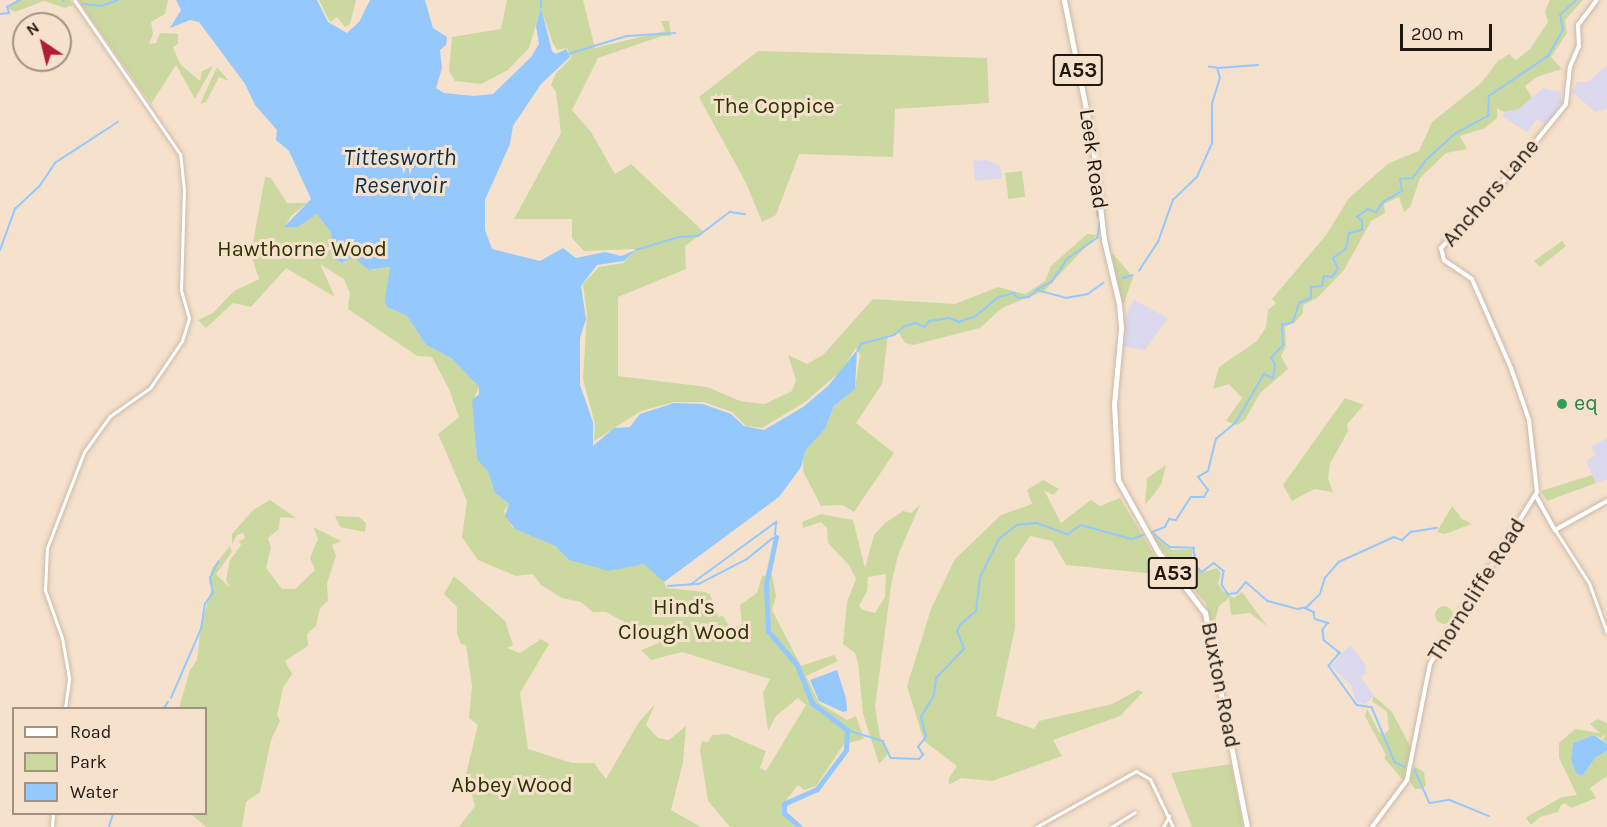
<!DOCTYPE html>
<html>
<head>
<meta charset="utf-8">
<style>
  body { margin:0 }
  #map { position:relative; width:1607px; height:827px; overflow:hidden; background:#f6e1cd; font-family:Karla,sans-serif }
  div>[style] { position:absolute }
  .commercial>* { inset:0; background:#dcd8ee }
  .green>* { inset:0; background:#cbd9a0; transform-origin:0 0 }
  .round { border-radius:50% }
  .water>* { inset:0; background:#95c9fd }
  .stream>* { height:1.5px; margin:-0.75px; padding:0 0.75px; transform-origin:0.75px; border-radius:0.75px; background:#95c9fd }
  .river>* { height:5px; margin:-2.5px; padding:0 2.5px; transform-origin:2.5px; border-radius:2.5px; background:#95c9fd }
  .roads { filter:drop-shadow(0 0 2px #cbb8a4) drop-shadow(0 0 2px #cbb8a4) }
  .minor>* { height:3px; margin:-1.5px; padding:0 1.5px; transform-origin:1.5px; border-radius:1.5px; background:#fff }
  .tertiary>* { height:4px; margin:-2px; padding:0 2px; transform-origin:2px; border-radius:2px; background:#fff }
  .trunk>* { height:5px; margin:-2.5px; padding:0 2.5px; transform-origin:2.5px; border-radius:2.5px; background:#fff }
  .dots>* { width:16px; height:16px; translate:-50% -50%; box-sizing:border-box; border:3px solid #f6e1cd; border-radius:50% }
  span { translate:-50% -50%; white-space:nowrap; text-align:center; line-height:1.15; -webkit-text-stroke:6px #f6e1cd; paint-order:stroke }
  .shield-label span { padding:2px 4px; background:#f6e1cd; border:2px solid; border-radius:4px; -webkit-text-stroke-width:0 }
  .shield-label { font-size:21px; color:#1f1811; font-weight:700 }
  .park-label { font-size:22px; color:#2c3501 }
  .street-label { font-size:22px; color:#1f1811 }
  .leisure-label { font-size:22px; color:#27864d }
  .left { translate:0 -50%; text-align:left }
  .water-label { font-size:24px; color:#072e4f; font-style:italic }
  .legend { position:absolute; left:12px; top:707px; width:195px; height:108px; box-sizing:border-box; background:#f6e1cd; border:2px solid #a09182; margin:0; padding:8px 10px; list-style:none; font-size:18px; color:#1f1811 }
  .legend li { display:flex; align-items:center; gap:12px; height:30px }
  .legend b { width:30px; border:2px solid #a09182 }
  .north { position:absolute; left:12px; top:12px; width:60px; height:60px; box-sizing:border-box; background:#f6e1cd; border:2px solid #a09182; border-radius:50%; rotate:325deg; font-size:16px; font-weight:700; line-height:24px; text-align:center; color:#1f1811 }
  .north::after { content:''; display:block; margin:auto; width:21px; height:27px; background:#b11e34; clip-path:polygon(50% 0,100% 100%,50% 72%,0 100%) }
  .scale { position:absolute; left:1400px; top:24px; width:92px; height:27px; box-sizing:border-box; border:3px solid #1f1811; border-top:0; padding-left:8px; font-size:18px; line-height:21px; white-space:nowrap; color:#1f1811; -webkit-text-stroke:4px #f6e1cd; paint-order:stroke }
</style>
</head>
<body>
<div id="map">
  <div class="commercial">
    <div style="clip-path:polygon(1607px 65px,1607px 109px,1595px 112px,1572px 91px,1578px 82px,1588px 82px)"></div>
    <div style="clip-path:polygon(1543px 88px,1561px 92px,1562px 104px,1546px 125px,1537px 119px,1527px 132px,1503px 117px,1504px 112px,1519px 109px)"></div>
    <div style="clip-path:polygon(987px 160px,1000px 166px,1002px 178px,975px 181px,973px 161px)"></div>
    <div style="clip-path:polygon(1134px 300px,1168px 318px,1145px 350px,1122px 346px,1124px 319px)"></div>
    <div style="clip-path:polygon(1607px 438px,1607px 479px,1596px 483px,1586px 461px,1596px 455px,1591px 447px)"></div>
    <div style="clip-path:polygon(1350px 645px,1365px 664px,1366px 673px,1361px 677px,1374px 696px,1365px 704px,1356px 702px,1351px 685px,1331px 666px)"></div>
  </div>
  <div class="green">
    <div style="clip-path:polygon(17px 0,70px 0,73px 5px,65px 8px,44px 1px,15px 12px,6px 7px)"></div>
    <div style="clip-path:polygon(78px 0,183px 0,168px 0,165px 14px,151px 22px,153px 34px,149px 44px,156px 43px,160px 33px,178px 34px,178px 44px,173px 47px,180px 64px,200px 81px,202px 71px,213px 66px,195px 99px,176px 65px,151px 104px)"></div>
    <div style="clip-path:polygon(319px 0,356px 0,350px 24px,345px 27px,337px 17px,330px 22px)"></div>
    <div style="clip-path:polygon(507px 0,583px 0,595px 48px,665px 31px,661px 21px,669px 21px,671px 36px,662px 36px,598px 58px,572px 110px,591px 132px,615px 174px,631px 164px,704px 232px,685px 246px,686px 269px,618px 297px,618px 376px,707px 387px,740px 401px,765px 404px,792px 391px,796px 380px,788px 355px,807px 364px,823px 355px,873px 299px,955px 304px,998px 287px,1025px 294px,1045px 281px,1051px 266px,1087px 234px,1097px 235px,1044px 291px,1002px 308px,980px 328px,913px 345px,905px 343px,899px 333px,888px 335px,882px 384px,856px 423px,894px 453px,854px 512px,842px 505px,821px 506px,803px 471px,803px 462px,806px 450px,825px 429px,834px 406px,855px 388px,860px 355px,856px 348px,841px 371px,805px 402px,762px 428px,746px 426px,732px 412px,704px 402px,674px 402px,641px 411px,594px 441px,595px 424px,583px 379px,587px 314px,583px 284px,599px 267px,623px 263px,637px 249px,584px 251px,572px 238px,572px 219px,514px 219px,561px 133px,556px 92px,551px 85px,556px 73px,571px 58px,567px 48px,557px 50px,552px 41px,541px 8px,529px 48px,508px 70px,481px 84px,455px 81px,449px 71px,452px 37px,501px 29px)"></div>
    <div style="clip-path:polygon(1550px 0,1583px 0,1565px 20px,1567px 33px,1551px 57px,1562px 69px,1537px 77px,1525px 86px,1532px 98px,1519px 109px,1504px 112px,1497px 108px,1497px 118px,1485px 128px,1460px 136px,1467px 149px,1446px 153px,1420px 178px,1410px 207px,1404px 212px,1399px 197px,1384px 204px,1385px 213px,1371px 221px,1344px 270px,1317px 298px,1303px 305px,1303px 313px,1294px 323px,1285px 327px,1286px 346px,1281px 356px,1288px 369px,1260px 393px,1245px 420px,1237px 425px,1226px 421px,1242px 398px,1229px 384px,1213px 389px,1219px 367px,1257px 341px,1266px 327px,1268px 310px,1276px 303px,1272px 299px,1326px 235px,1349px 198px,1389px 163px,1419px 151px,1432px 122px,1481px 83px,1498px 61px,1509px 54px,1516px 60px,1530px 49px,1548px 22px,1545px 11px)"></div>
    <div style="clip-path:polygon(758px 51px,987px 58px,989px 103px,895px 109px,893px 157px,799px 154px,776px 215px,762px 222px,747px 185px,699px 97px)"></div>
    <div style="clip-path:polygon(217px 67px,229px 81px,219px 77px,206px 102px,200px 104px)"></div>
    <div style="left:1022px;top:171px;width:26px;height:17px;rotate:83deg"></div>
    <div style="clip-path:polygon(265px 177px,271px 178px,287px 203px,307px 203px,290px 217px,285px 227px,298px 227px,317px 214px,331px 233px,334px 259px,343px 263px,353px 257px,372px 270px,390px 267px,387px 307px,407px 316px,426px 345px,451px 358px,479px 387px,475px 396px,477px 458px,488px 472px,495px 493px,509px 504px,504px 511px,512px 527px,555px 546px,569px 560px,595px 566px,644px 564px,659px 573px,667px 588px,705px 592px,710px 594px,718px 617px,723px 616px,731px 629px,742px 624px,740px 605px,757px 593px,762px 576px,772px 575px,776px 596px,772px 610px,801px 666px,834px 655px,838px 661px,806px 676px,819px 703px,847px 720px,856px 716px,864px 739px,844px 744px,816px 786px,804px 790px,798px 785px,784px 803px,783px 813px,796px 827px,730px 827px,708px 801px,700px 750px,702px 741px,708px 742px,712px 735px,727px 734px,766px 751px,760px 768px,766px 771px,806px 705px,798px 698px,776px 716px,768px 731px,763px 693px,770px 679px,682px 652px,651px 660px,641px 650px,659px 643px,639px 630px,606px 612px,593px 612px,581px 602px,562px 598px,541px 585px,533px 574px,516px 576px,478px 560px,462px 537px,467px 501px,438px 434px,459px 417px,449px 389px,432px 357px,417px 356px,348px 309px,350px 293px,344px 279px,320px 264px,335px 297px,286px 268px,251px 307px,233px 303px,206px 328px,198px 320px,213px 313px,234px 291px,259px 279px,251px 254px)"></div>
    <div style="clip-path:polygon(1562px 241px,1566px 246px,1540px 267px,1534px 261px)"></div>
    <div style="clip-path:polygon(1112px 253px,1133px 277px,1123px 306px,1112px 256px)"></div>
    <div style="clip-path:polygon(1345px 398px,1364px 405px,1347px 424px,1348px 431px,1330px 464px,1328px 478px,1333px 492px,1314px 489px,1292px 501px,1283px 485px)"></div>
    <div style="clip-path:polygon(1166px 465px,1161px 485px,1145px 505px,1147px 478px)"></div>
    <div style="clip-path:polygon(1592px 475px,1596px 483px,1547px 501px,1541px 491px)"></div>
    <div style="clip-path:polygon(1043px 480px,1059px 489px,1053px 495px,1044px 490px,1061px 523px,1091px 500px,1100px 506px,1120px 498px,1166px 575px,1066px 565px,1052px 541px,1030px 536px,1015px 559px,1015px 628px,996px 716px,1034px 729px,1039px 721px,1112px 704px,1138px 690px,1143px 692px,1120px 716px,1053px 740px,1062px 756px,992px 781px,961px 778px,949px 785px,949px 778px,957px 766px,924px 741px,907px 686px,931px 609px,955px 559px,1001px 515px,1032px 504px,1027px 490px)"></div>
    <div style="clip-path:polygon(270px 500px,296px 518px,280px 517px,279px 529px,268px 538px,271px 547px,266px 568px,282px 589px,295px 589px,315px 570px,310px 558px,318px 539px,313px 527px,341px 541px,332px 545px,336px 556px,327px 583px,328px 601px,320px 608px,316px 626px,307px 634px,308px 646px,285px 661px,292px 674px,283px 688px,277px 715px,280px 721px,271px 740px,260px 792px,246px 802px,242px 827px,206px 827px,191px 814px,206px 814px,206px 708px,179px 708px,190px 670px,197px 660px,201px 625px,212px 587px,209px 583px,212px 568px,230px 546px,232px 552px,216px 574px,230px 588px,226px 580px,230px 560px,241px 545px,239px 541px,245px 538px,243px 533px,237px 535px,232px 544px,232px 534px,253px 510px)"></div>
    <div style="clip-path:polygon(evenodd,920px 505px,898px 555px,891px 586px,875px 707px,880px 737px,888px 754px,879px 764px,863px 714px,858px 662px,855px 653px,843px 644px,847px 602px,856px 579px,849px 565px,828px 543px,827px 528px,821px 522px,803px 528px,802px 522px,821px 514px,853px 520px,865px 568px,874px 535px,885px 523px,903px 511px,911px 513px,920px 505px,886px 574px,885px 597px,875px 613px,863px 610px,859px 606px,867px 591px,868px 577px,886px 574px)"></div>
    <div style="clip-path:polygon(1452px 506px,1462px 519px,1472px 524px,1445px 534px,1437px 532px)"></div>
    <div style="clip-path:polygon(335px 516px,359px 517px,366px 523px,365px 532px,340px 527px)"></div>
    <div style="clip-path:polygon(1151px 534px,1172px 550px,1193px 549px,1191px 561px,1201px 573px,1217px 568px,1221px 573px,1218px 584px,1223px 591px,1234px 598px,1242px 592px,1267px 626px,1250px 613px,1231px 615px,1229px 598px,1219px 606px,1213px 629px,1206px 603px,1179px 573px)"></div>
    <div style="clip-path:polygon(454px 576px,505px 621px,513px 645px,507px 648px,520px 653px,541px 639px,549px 644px,520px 693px,528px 749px,572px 763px,594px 763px,606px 779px,639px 722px,655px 704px,646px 725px,658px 738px,669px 740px,686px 726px,683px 762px,671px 810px,701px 827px,459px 827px,475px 806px,466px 774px,478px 725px,469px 718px,472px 686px,466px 645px,461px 644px,457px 633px,457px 607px,444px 594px)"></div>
    <div class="round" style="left:1435px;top:606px;width:18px;height:18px"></div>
    <div style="clip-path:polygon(1374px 696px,1392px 712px,1411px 748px,1403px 780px,1384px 758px,1386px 755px,1365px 716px,1367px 709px,1379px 732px,1384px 734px,1389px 730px,1387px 712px,1372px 701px)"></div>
    <div style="clip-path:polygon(1597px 719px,1607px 723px,1607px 744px,1602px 739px,1606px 736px,1600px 732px,1604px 735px,1601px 738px,1594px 735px,1573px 743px,1571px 760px,1576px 773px,1582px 776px,1596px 757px,1607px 751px,1607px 776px,1590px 788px,1596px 798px,1571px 808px,1565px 803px,1561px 805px,1558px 812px,1540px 817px,1531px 825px,1526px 818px,1530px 815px,1562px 797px,1577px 795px,1559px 758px,1559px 743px,1575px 729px,1600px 733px,1590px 724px)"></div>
    <div style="clip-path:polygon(1231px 764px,1243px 827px,1192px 827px,1171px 773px)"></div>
    <div style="clip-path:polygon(1414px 766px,1424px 772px,1426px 786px,1420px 789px,1415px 789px,1410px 781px)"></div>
  </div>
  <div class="water">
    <div style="clip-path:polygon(176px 0,317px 0,328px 22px,347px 33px,359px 22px,370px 0,425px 0,433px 28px,447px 37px,446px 45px,440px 50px,442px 68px,436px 88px,444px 93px,474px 96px,493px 94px,531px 57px,539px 44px,536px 26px,541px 7px,552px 51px,556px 54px,566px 49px,570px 57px,541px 84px,513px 126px,510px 144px,485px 200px,485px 230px,492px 249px,540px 261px,563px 248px,576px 258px,605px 252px,621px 256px,636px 250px,624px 261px,597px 265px,581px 286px,586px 319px,580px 338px,580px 385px,593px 422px,593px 446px,614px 428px,630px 427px,640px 414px,674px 403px,703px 404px,731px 414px,744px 426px,764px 430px,803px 407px,828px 386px,857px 350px,855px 389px,834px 406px,825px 429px,806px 450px,801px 467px,779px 497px,664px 582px,644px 564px,609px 571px,569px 560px,555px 546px,515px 529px,505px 516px,509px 504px,495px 493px,488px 472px,477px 459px,472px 400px,479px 394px,479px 387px,451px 358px,426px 345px,407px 316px,387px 307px,385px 300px,390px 267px,369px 270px,353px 257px,342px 263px,334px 259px,331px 233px,317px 214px,298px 227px,284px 227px,311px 199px,289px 151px,276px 140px,277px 130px,255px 105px,245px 84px,199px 22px,190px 20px,170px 28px,181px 10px)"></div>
    <div style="clip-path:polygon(837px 670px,846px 698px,847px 711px,843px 712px,819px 701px,810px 680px)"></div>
    <div style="clip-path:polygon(1594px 735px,1607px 744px,1607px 751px,1596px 757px,1582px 776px,1576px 773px,1571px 760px,1573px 743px)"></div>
  </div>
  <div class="stream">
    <div style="left:63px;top:0;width:1px;rotate:45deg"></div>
    <div style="left:83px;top:4px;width:19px;rotate:6deg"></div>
    <div style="left:102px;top:6px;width:17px;rotate:-21deg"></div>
    <div style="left:541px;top:7px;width:7px;rotate:-90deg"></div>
    <div style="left:0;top:14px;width:9px;rotate:-6deg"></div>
    <div style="left:9px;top:13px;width:6px;rotate:-108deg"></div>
    <div style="left:7px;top:7px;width:15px;rotate:-28deg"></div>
    <div style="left:568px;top:54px;width:62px;rotate:-17deg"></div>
    <div style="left:627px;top:36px;width:48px;rotate:-3.6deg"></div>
    <div style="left:1218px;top:68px;width:40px;rotate:-4.3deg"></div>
    <div style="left:1096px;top:199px;width:17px;rotate:83deg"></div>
    <div style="left:1100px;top:223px;width:15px;rotate:98deg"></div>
    <div style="left:1098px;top:238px;width:38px;rotate:145deg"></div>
    <div style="left:1067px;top:260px;width:27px;rotate:124deg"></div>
    <div style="left:1052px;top:282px;width:17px;rotate:152deg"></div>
    <div style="left:1037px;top:290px;width:30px;rotate:15deg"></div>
    <div style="left:1066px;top:298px;width:22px;rotate:-10deg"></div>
    <div style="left:1088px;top:294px;width:19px;rotate:-36deg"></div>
    <div style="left:0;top:250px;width:44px;rotate:-69.9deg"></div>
    <div style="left:15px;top:209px;width:33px;rotate:-43deg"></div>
    <div style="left:39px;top:187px;width:29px;rotate:-56deg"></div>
    <div style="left:55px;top:163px;width:75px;rotate:-33.1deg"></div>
    <div style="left:636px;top:250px;width:45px;rotate:-16.8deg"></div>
    <div style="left:679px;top:237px;width:19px;rotate:-3deg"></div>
    <div style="left:698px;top:236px;width:40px;rotate:-37deg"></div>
    <div style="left:730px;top:212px;width:15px;rotate:8deg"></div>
    <div style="left:1139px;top:271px;width:35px;rotate:-57deg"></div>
    <div style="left:1158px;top:242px;width:45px;rotate:-70.3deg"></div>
    <div style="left:1173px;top:200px;width:33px;rotate:-44deg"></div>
    <div style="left:1197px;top:177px;width:36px;rotate:-66deg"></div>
    <div style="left:1212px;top:144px;width:40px;rotate:-90deg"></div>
    <div style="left:1212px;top:104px;width:27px;rotate:-73deg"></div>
    <div style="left:1220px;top:78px;width:10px;rotate:-107deg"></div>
    <div style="left:1217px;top:68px;width:8px;rotate:-173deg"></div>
    <div style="left:1123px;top:278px;width:10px;rotate:-17deg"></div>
    <div style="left:858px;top:351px;width:8px;rotate:-67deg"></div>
    <div style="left:861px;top:344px;width:34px;rotate:-15deg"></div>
    <div style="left:894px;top:335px;width:14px;rotate:-39deg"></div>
    <div style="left:905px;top:326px;width:11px;rotate:-15deg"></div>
    <div style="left:916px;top:323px;width:10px;rotate:24deg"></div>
    <div style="left:925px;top:327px;width:7px;rotate:-56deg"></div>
    <div style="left:929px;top:321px;width:21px;rotate:-8deg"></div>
    <div style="left:950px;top:318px;width:10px;rotate:24deg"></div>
    <div style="left:959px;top:322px;width:18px;rotate:-19deg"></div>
    <div style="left:976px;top:316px;width:30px;rotate:-40deg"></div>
    <div style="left:999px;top:297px;width:16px;rotate:-15deg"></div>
    <div style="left:1014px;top:293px;width:6px;rotate:51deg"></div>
    <div style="left:1018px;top:298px;width:11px;rotate:-5deg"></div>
    <div style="left:1029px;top:297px;width:11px;rotate:-41deg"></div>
    <div style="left:1152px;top:532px;width:14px;rotate:-21deg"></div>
    <div style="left:1165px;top:527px;width:9px;rotate:-63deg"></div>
    <div style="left:1169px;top:519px;width:7px;rotate:8deg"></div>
    <div style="left:1176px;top:520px;width:27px;rotate:-57deg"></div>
    <div style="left:1191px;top:497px;width:13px"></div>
    <div style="left:1204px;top:497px;width:8px;rotate:-60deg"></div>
    <div style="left:1208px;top:490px;width:16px;rotate:-128deg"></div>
    <div style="left:1198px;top:477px;width:12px;rotate:-31deg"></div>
    <div style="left:1208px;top:471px;width:33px;rotate:-76deg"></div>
    <div style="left:1216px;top:439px;width:26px;rotate:-40deg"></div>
    <div style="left:1236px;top:422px;width:56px;rotate:-59.7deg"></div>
    <div style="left:1264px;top:374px;width:10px;rotate:24deg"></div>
    <div style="left:1273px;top:378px;width:13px;rotate:-81deg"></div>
    <div style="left:1275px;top:365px;width:8px;rotate:-120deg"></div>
    <div style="left:1271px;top:358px;width:18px;rotate:-47deg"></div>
    <div style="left:1283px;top:345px;width:20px;rotate:-93deg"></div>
    <div style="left:1282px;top:325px;width:11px;rotate:-15deg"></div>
    <div style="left:1293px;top:322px;width:20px;rotate:-72deg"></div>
    <div style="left:1299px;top:303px;width:13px;rotate:-23deg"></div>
    <div style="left:1311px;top:298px;width:11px;rotate:-90deg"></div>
    <div style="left:1311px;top:287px;width:11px;rotate:-5deg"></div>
    <div style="left:1322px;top:286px;width:10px;rotate:-79deg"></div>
    <div style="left:1324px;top:276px;width:8px;rotate:7deg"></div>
    <div style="left:1332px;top:277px;width:10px;rotate:-53deg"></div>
    <div style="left:1338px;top:269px;width:12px;rotate:-114deg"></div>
    <div style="left:1333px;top:258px;width:16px;rotate:-35deg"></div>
    <div style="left:1346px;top:249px;width:16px;rotate:-79deg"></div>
    <div style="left:1349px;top:233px;width:13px;rotate:-13deg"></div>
    <div style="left:1362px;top:230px;width:9px;rotate:-90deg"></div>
    <div style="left:1362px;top:221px;width:6px;rotate:-141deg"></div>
    <div style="left:1357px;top:217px;width:14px;rotate:-36deg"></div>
    <div style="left:1368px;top:209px;width:9px;rotate:21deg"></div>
    <div style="left:1376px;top:212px;width:12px;rotate:-55deg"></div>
    <div style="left:1383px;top:202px;width:22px;rotate:-30deg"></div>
    <div style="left:1402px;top:191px;width:12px;rotate:-99deg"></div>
    <div style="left:1400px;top:179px;width:13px;rotate:-4deg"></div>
    <div style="left:1413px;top:178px;width:22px;rotate:-54deg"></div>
    <div style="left:1426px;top:160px;width:39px;rotate:-42deg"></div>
    <div style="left:1455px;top:134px;width:38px;rotate:-29deg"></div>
    <div style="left:1488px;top:116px;width:20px;rotate:-87deg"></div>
    <div style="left:1489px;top:96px;width:71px;rotate:-34.1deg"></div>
    <div style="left:1548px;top:56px;width:30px;rotate:-60deg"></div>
    <div style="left:1563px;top:30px;width:15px;rotate:-101deg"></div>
    <div style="left:1560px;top:15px;width:22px;rotate:-43deg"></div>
    <div style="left:1152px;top:532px;width:23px;rotate:40deg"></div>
    <div style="left:1170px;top:547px;width:24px;rotate:2deg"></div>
    <div style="left:1194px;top:548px;width:18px;rotate:84deg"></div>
    <div style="left:1196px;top:566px;width:8px;rotate:45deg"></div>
    <div style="left:1202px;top:572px;width:15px;rotate:-37deg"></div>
    <div style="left:1214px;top:563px;width:13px;rotate:39deg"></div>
    <div style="left:1224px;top:571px;width:14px;rotate:98deg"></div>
    <div style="left:1222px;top:585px;width:11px;rotate:56deg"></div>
    <div style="left:1228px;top:594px;width:9px;rotate:-6deg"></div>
    <div style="left:1237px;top:593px;width:14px;rotate:-51deg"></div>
    <div style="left:1246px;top:582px;width:29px;rotate:41deg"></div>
    <div style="left:1268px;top:601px;width:31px;rotate:15deg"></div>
    <div style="left:1298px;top:609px;width:9px;rotate:-13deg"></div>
    <div style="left:1307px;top:607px;width:18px;rotate:-45deg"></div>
    <div style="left:1320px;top:594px;width:17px;rotate:-73deg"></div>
    <div style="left:1325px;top:578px;width:21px;rotate:-49deg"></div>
    <div style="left:1339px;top:562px;width:60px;rotate:-24.4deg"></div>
    <div style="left:1394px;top:537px;width:9px;rotate:21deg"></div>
    <div style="left:1402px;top:540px;width:12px;rotate:-42deg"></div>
    <div style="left:1411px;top:532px;width:26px;rotate:-9deg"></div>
    <div style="left:775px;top:535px;width:12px;rotate:-85deg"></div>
    <div style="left:690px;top:585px;width:107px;rotate:-36.2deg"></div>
    <div style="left:668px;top:586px;width:31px;rotate:-4deg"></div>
    <div style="left:699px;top:584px;width:54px;rotate:-27.5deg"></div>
    <div style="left:747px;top:559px;width:33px;rotate:-39deg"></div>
    <div style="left:1305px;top:608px;width:10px;rotate:24deg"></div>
    <div style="left:1314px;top:612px;width:7px;rotate:82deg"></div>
    <div style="left:1315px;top:619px;width:14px;rotate:17deg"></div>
    <div style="left:1328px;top:623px;width:9px;rotate:126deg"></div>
    <div style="left:1323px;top:630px;width:10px;rotate:84deg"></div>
    <div style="left:1324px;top:640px;width:21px;rotate:39deg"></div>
    <div style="left:1340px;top:653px;width:17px;rotate:130deg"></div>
    <div style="left:1329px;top:666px;width:48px;rotate:54.3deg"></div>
    <div style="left:1357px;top:705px;width:15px;rotate:8deg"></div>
    <div style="left:1372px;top:707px;width:60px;rotate:67.3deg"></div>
    <div style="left:1395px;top:762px;width:11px;rotate:27deg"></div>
    <div style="left:171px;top:698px;width:75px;rotate:-66.5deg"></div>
    <div style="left:201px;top:629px;width:25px;rotate:-81deg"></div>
    <div style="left:205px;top:604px;width:14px;rotate:-54deg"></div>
    <div style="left:213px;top:593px;width:15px;rotate:-101deg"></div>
    <div style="left:210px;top:578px;width:18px;rotate:-63deg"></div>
    <div style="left:164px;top:708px;width:7px;rotate:-56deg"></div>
    <div style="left:847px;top:730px;width:38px;rotate:17deg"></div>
    <div style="left:883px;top:741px;width:19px;rotate:65deg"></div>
    <div style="left:891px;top:758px;width:28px;rotate:2deg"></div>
    <div style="left:919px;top:759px;width:6px;rotate:-45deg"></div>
    <div style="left:923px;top:755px;width:9px;rotate:-122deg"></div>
    <div style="left:918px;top:747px;width:13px;rotate:-51deg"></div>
    <div style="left:926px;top:737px;width:21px;rotate:-104deg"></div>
    <div style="left:921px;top:717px;width:26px;rotate:-59deg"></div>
    <div style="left:934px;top:695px;width:17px;rotate:-83deg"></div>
    <div style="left:936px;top:678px;width:40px;rotate:-46deg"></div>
    <div style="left:964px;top:649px;width:19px;rotate:-111deg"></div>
    <div style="left:957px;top:631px;width:7px;rotate:-63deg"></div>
    <div style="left:960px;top:625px;width:21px;rotate:-41deg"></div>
    <div style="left:976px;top:611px;width:34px;rotate:-83deg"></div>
    <div style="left:980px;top:577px;width:42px;rotate:-63.4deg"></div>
    <div style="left:999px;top:539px;width:23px;rotate:-38deg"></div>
    <div style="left:1017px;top:525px;width:20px;rotate:-6deg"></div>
    <div style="left:1037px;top:523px;width:33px;rotate:20deg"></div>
    <div style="left:1068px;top:534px;width:16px;rotate:-35deg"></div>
    <div style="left:1081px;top:525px;width:53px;rotate:15.4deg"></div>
    <div style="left:1132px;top:539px;width:12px;rotate:-20deg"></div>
    <div style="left:1415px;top:770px;width:36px;rotate:66deg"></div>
    <div style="left:1430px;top:803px;width:20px;rotate:-9deg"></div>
    <div style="left:1450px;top:800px;width:42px;rotate:22.3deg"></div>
    <div style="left:109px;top:827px;width:14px;rotate:-73deg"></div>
  </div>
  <div class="river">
    <div style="left:776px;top:537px;width:48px;rotate:102deg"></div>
    <div style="left:766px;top:584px;width:47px;rotate:87.6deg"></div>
    <div style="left:768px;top:631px;width:45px;rotate:49.5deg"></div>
    <div style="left:797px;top:665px;width:41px;rotate:68.5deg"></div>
    <div style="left:812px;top:703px;width:44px;rotate:37.6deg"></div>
    <div style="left:847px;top:730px;width:20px;rotate:93deg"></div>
    <div style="left:846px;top:750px;width:49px;rotate:126.6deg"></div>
    <div style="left:817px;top:789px;width:36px;rotate:156deg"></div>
    <div style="left:784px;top:804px;width:9px;rotate:90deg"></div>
    <div style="left:784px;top:813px;width:21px;rotate:41deg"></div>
  </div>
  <div class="roads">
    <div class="minor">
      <div style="left:1555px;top:530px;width:63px;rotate:57.3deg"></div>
      <div style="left:1589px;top:583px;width:53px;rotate:70.2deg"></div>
      <div style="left:65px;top:708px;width:30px;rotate:-82deg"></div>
      <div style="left:69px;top:678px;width:41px;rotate:-99.9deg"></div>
      <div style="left:62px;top:638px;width:51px;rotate:-109.5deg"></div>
      <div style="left:45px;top:590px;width:42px;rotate:-87.3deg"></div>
      <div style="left:47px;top:548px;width:103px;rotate:-68.9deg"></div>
      <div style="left:84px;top:452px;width:44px;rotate:-54.2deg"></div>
      <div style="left:110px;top:416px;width:49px;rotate:-35deg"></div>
      <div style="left:150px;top:388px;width:57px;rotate:-55.8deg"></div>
      <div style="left:182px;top:341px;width:24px;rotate:-73deg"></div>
      <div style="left:189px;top:318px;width:29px;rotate:-106deg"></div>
      <div style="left:181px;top:290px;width:100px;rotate:-88.3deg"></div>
      <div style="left:184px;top:190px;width:36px;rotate:-96deg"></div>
      <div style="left:180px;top:154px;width:187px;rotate:-124.5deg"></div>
      <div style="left:52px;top:827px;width:13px;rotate:-86deg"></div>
      <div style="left:1036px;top:827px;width:115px;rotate:-29.2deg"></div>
      <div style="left:1136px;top:771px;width:16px;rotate:30deg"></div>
      <div style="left:1150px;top:779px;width:53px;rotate:64.4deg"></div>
      <div style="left:1111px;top:827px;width:28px;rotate:-32deg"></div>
      <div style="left:1163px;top:827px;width:13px;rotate:-61deg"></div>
    </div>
    <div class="tertiary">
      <div style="left:1536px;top:496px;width:39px;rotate:61deg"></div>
      <div style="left:1555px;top:530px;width:60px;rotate:-29.1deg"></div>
      <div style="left:1372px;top:827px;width:59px;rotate:-53.3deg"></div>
      <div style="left:1407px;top:780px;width:118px;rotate:-78.8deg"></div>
      <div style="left:1430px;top:664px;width:203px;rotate:-58.1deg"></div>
      <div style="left:1537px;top:492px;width:72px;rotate:-96.3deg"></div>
      <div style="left:1529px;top:420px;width:55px;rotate:-109.1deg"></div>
      <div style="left:1511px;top:368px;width:97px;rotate:-113.7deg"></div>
      <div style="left:1472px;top:279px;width:34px;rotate:-146deg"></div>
      <div style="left:1444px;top:260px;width:12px;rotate:-104deg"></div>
      <div style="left:1441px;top:248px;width:76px;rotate:-46.1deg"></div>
      <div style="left:1494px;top:193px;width:114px;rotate:-51deg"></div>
      <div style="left:1566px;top:104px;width:37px;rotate:-84deg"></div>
      <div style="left:1570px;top:67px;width:23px;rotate:-67deg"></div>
      <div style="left:1579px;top:46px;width:21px;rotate:-93deg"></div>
      <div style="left:1578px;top:25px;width:31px;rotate:-53deg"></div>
    </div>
    <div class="trunk">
      <div style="left:1064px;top:0;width:142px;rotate:78.6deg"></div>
      <div style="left:1092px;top:139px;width:102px;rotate:83.2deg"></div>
      <div style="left:1104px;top:240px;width:66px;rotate:76.8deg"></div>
      <div style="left:1119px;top:304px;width:25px;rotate:85deg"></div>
      <div style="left:1121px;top:329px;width:75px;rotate:95.3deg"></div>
      <div style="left:1114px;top:404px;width:76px;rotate:87deg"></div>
      <div style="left:1118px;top:480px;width:82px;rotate:60.9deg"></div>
      <div style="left:1158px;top:552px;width:77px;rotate:52.4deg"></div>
      <div style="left:1205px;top:613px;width:218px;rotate:78.9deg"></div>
    </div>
  </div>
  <div class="dots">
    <div style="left:1562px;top:404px;background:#2e9e5b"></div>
  </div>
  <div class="shield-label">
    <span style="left:1078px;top:70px">A53</span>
    <span style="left:1173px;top:573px">A53</span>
  </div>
  <div class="park-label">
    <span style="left:774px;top:107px">The Coppice</span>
    <span style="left:302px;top:250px">Hawthorne Wood</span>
    <span style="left:684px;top:620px">Hind's<br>Clough Wood</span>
    <span style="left:512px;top:786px">Abbey Wood</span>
  </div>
  <div class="street-label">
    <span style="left:1093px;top:159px;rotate:82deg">Leek Road</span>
    <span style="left:1491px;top:193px;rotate:-49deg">Anchors Lane</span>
    <span style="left:1477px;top:590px;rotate:-58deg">Thorncliffe Road</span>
    <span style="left:1220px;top:685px;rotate:79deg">Buxton Road</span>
  </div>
  <div class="leisure-label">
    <span class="left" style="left:1574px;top:404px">eq</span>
  </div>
  <div class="water-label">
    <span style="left:400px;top:172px">Tittesworth<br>Reservoir</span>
  </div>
  <ul class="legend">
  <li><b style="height:8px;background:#fff"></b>Road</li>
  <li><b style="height:16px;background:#cbd9a0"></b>Park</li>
  <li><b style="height:16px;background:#95c9fd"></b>Water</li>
  </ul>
  <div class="north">N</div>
  <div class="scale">200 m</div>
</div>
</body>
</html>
